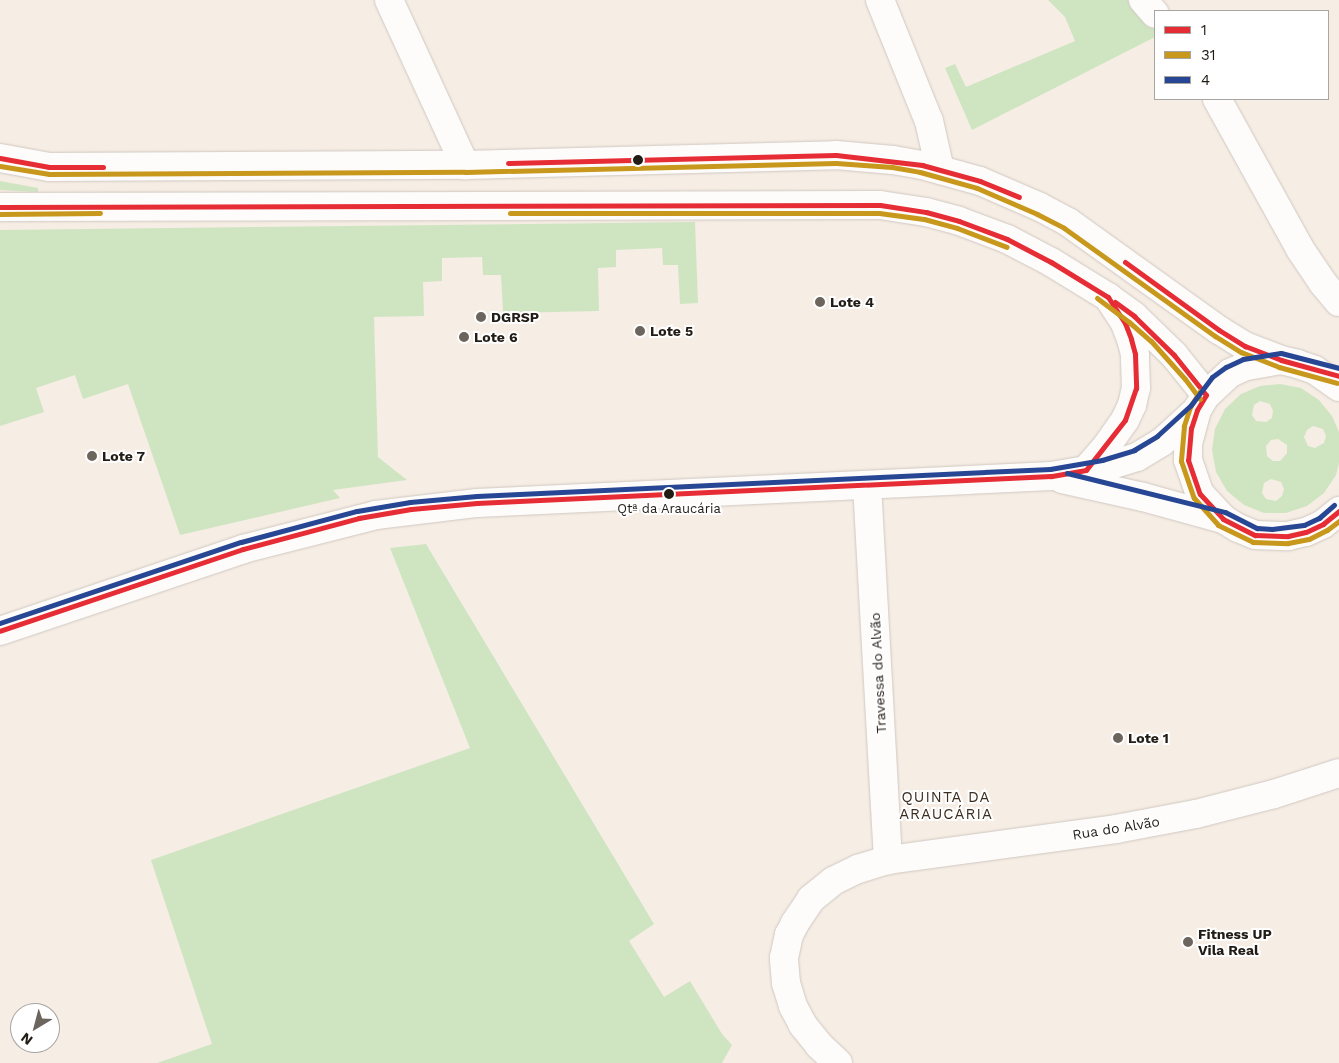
<!DOCTYPE html>
<html>
<head>
<meta charset="utf-8">
<style>
  body { margin:0 }
  #map { position:relative; width:1339px; height:1063px; overflow:hidden; background:#f6ede4; font-family:"Work Sans",sans-serif }
  div>[style] { position:absolute }
  .green>* { inset:0; background:#cfe5c1 }
  .roads { filter:drop-shadow(0 0 1px #cfc8c1) drop-shadow(0 0 1px #cfc8c1) }
  .minor>* { height:28px; margin:-14px; padding:0 14px; transform-origin:14px; border-radius:14px; background:#fefcfb }
  .tertiary>* { height:28px; margin:-14px; padding:0 14px; transform-origin:14px; border-radius:14px; background:#fefcfb }
  .primary>* { height:28px; margin:-14px; padding:0 14px; transform-origin:14px; border-radius:14px; background:#fefcfb }
  .bus-1>* { height:5px; margin:-2.5px; padding:0 2.5px; transform-origin:2.5px; border-radius:2.5px; background:#e62c34 }
  .bus-2>* { height:5px; margin:-2.5px; padding:0 2.5px; transform-origin:2.5px; border-radius:2.5px; background:#c8981c }
  .bus-3>* { height:5px; margin:-2.5px; padding:0 2.5px; transform-origin:2.5px; border-radius:2.5px; background:#274794 }
  .dots>* { width:14px; height:14px; translate:-50% -50%; box-sizing:border-box; border:2px solid #fff; border-radius:50% }
  span { translate:-50% -50%; white-space:nowrap; text-align:center; line-height:1.15; -webkit-text-stroke:4px #fff; paint-order:stroke }
  .bus-label { font-size:13px; color:#221c16 }
  .poi-label { font-size:14px; color:#221c16; font-weight:700 }
  .left { translate:0 -50%; text-align:left }
  .street-label { font-size:14px; color:#221c16 }
  .neighbourhood-label { font-size:15px; color:#3b2e21; letter-spacing:1px }
  .legend { position:absolute; left:1154px; top:10px; width:175px; height:90px; box-sizing:border-box; background:#fff; border:1px solid #a7a4a2; margin:0; padding:6px 9px; list-style:none; font-size:15px; color:#221c16 }
  .legend li { display:flex; align-items:center; gap:10px; height:25px }
  .legend b { width:25px; border:1px solid #a7a4a2 }
  .north { position:absolute; left:10px; top:1003px; width:50px; height:50px; box-sizing:border-box; background:#fff; border:1px solid #a7a4a2; border-radius:50%; rotate:217deg; font-size:14px; font-weight:700; line-height:20px; text-align:center; color:#221c16 }
  .north::after { content:''; display:block; margin:auto; width:18px; height:22px; background:#6c655e; clip-path:polygon(50% 0,100% 100%,50% 72%,0 100%) }
</style>
</head>
<body>
<div id="map">
  <div class="green">
    <div style="clip-path:polygon(1048px 0,1128px 0,1155px 29px,1155px 37px,972px 130px,945px 68px,955px 64px,966px 87px,1075px 41px,1065px 17px)"></div>
    <div style="clip-path:polygon(0 181px,38px 188px,38px 192px,0 190px)"></div>
    <div style="clip-path:polygon(695px 222px,698px 303px,680px 304px,678px 265px,663px 265px,662px 248px,616px 250px,616px 267px,598px 268px,599px 311px,503px 313px,501px 275px,483px 275px,482px 257px,442px 258px,442px 281px,423px 282px,424px 316px,374px 317px,378px 457px,407px 480px,333px 490px,340px 498px,180px 535px,128px 384px,83px 399px,75px 375px,36px 388px,44px 412px,0 426px,0 230px)"></div>
    <div style="clip-path:polygon(evenodd,1280px 384px,1301px 388px,1319px 400px,1332px 416px,1339px 432px,1339px 463px,1336px 475px,1324px 493px,1307px 506px,1286px 513px,1264px 513px,1244px 505px,1227px 491px,1216px 472px,1212px 450px,1215px 429px,1225px 409px,1241px 394px,1260px 386px,1280px 384px,1260px 401px,1270px 404px,1273px 411px,1272px 418px,1266px 422px,1256px 421px,1252px 415px,1254px 405px,1260px 401px,1280px 384px,1313px 426px,1323px 429px,1326px 436px,1324px 443px,1315px 448px,1308px 446px,1304px 437px,1307px 430px,1313px 426px,1280px 384px,1278px 439px,1287px 445px,1287px 453px,1280px 461px,1273px 461px,1267px 456px,1266px 446px,1271px 440px,1278px 439px,1280px 384px,1271px 479px,1281px 482px,1284px 489px,1282px 496px,1276px 501px,1266px 499px,1262px 493px,1264px 483px,1271px 479px)"></div>
    <div style="clip-path:polygon(426px 544px,654px 924px,629px 941px,664px 997px,690px 981px,722px 1034px,732px 1045px,722px 1063px,157px 1063px,212px 1044px,151px 860px,470px 748px,390px 548px)"></div>
  </div>
  <div class="roads">
    <div class="minor">
      <div style="left:389px;top:0;width:182px;rotate:65.3deg"></div>
      <div style="left:867px;top:485px;width:376px;rotate:86.8deg"></div>
      <div style="left:838px;top:1063px;width:26px;rotate:-137deg"></div>
      <div style="left:819px;top:1045px;width:26px;rotate:-129deg"></div>
      <div style="left:803px;top:1025px;width:21px;rotate:-118deg"></div>
      <div style="left:793px;top:1006px;width:24px;rotate:-107deg"></div>
      <div style="left:786px;top:983px;width:25px;rotate:-95deg"></div>
      <div style="left:784px;top:958px;width:24px;rotate:-78deg"></div>
      <div style="left:789px;top:935px;width:13px;rotate:-63deg"></div>
      <div style="left:795px;top:923px;width:29px;rotate:-56deg"></div>
      <div style="left:811px;top:899px;width:28px;rotate:-39deg"></div>
      <div style="left:833px;top:881px;width:28px;rotate:-26deg"></div>
      <div style="left:858px;top:869px;width:31px;rotate:-17deg"></div>
      <div style="left:888px;top:860px;width:230px;rotate:-7.7deg"></div>
      <div style="left:1116px;top:829px;width:81px;rotate:-10.6deg"></div>
      <div style="left:1196px;top:814px;width:81px;rotate:-14.4deg"></div>
      <div style="left:1274px;top:794px;width:68px;rotate:-17.9deg"></div>
    </div>
    <div class="tertiary">
      <div style="left:880px;top:0;width:131px;rotate:68deg"></div>
      <div style="left:929px;top:121px;width:50px;rotate:77.3deg"></div>
      <div style="left:1143px;top:0;width:18px;rotate:49deg"></div>
      <div style="left:1217px;top:99px;width:171px;rotate:61deg"></div>
      <div style="left:1300px;top:249px;width:40px;rotate:56deg"></div>
      <div style="left:1322px;top:282px;width:26px;rotate:50deg"></div>
      <div style="left:1086px;top:470px;width:30px;rotate:-49deg"></div>
      <div style="left:1106px;top:447px;width:33px;rotate:-55deg"></div>
      <div style="left:1125px;top:420px;width:17px;rotate:-65deg"></div>
      <div style="left:1132px;top:405px;width:17px;rotate:-77deg"></div>
      <div style="left:1136px;top:388px;width:34px;rotate:-92deg"></div>
      <div style="left:1135px;top:354px;width:16px;rotate:-105deg"></div>
      <div style="left:1131px;top:339px;width:17px;rotate:-111deg"></div>
      <div style="left:1125px;top:323px;width:31px;rotate:-123deg"></div>
      <div style="left:1062px;top:479px;width:83px;rotate:12.5deg"></div>
      <div style="left:1143px;top:497px;width:83px;rotate:15.4deg"></div>
      <div style="left:0;top:631px;width:256px;rotate:-18.6deg"></div>
      <div style="left:243px;top:549px;width:137px;rotate:-14.3deg"></div>
      <div style="left:376px;top:515px;width:102px;rotate:-6.8deg"></div>
      <div style="left:477px;top:503px;width:575px;rotate:-2.69deg"></div>
      <div style="left:1051px;top:476px;width:54px;rotate:-9.6deg"></div>
      <div style="left:1104px;top:467px;width:34px;rotate:-17deg"></div>
      <div style="left:1137px;top:457px;width:29px;rotate:-31deg"></div>
      <div style="left:1162px;top:442px;width:47px;rotate:-42.4deg"></div>
    </div>
    <div class="primary">
      <div style="left:0;top:158px;width:50px;rotate:10.4deg"></div>
      <div style="left:49px;top:167px;width:416px;rotate:-0.3deg"></div>
      <div style="left:465px;top:165px;width:371px;rotate:-1.5deg"></div>
      <div style="left:836px;top:155px;width:57px;rotate:5deg"></div>
      <div style="left:893px;top:160px;width:29px;rotate:10deg"></div>
      <div style="left:922px;top:165px;width:60px;rotate:15.4deg"></div>
      <div style="left:980px;top:181px;width:65px;rotate:23.4deg"></div>
      <div style="left:1040px;top:207px;width:32px;rotate:28deg"></div>
      <div style="left:1068px;top:222px;width:186px;rotate:35.6deg"></div>
      <div style="left:1219px;top:330px;width:31px;rotate:32deg"></div>
      <div style="left:1245px;top:346px;width:39px;rotate:21deg"></div>
      <div style="left:0;top:207px;width:880px;rotate:-0.13deg"></div>
      <div style="left:880px;top:205px;width:47px;rotate:8.7deg"></div>
      <div style="left:926px;top:212px;width:34px;rotate:15deg"></div>
      <div style="left:959px;top:221px;width:51px;rotate:20.6deg"></div>
      <div style="left:1007px;top:239px;width:50px;rotate:27.6deg"></div>
      <div style="left:1051px;top:262px;width:67px;rotate:31.6deg"></div>
      <div style="left:1108px;top:297px;width:32px;rotate:36deg"></div>
      <div style="left:1134px;top:316px;width:56px;rotate:44.3deg"></div>
      <div style="left:1174px;top:355px;width:51px;rotate:51.3deg"></div>
      <div style="left:1339px;top:387px;width:29px;rotate:-145deg"></div>
      <div style="left:1315px;top:370px;width:18px;rotate:-161deg"></div>
      <div style="left:1298px;top:364px;width:17px;rotate:-167deg"></div>
      <div style="left:1281px;top:360px;width:36px;rotate:170deg"></div>
      <div style="left:1246px;top:366px;width:17px;rotate:156deg"></div>
      <div style="left:1230px;top:373px;width:33px;rotate:137deg"></div>
      <div style="left:1206px;top:395px;width:17px;rotate:121deg"></div>
      <div style="left:1197px;top:410px;width:35px;rotate:105deg"></div>
      <div style="left:1188px;top:444px;width:16px;rotate:90deg"></div>
      <div style="left:1188px;top:460px;width:36px;rotate:71deg"></div>
      <div style="left:1200px;top:494px;width:34px;rotate:47deg"></div>
      <div style="left:1223px;top:519px;width:17px;rotate:31deg"></div>
      <div style="left:1238px;top:528px;width:18px;rotate:22deg"></div>
      <div style="left:1255px;top:535px;width:33px;rotate:2deg"></div>
      <div style="left:1288px;top:536px;width:18px;rotate:-13deg"></div>
      <div style="left:1306px;top:532px;width:19px;rotate:-25deg"></div>
      <div style="left:1323px;top:524px;width:21px;rotate:-39deg"></div>
    </div>
  </div>
  <div class="bus-1">
    <div style="left:0;top:158px;width:50px;rotate:10.4deg"></div>
    <div style="left:49px;top:167px;width:54px"></div>
    <div style="left:508px;top:163px;width:328px;rotate:-1.4deg"></div>
    <div style="left:836px;top:155px;width:87px;rotate:6.6deg"></div>
    <div style="left:922px;top:165px;width:60px;rotate:15.4deg"></div>
    <div style="left:980px;top:181px;width:42px;rotate:22.3deg"></div>
    <div style="left:0;top:207px;width:880px;rotate:-0.13deg"></div>
    <div style="left:880px;top:205px;width:47px;rotate:8.7deg"></div>
    <div style="left:926px;top:212px;width:34px;rotate:15deg"></div>
    <div style="left:959px;top:221px;width:51px;rotate:20.6deg"></div>
    <div style="left:1007px;top:239px;width:50px;rotate:27.6deg"></div>
    <div style="left:1051px;top:262px;width:67px;rotate:31.6deg"></div>
    <div style="left:1108px;top:297px;width:31px;rotate:57deg"></div>
    <div style="left:1125px;top:323px;width:17px;rotate:69deg"></div>
    <div style="left:1131px;top:339px;width:16px;rotate:75deg"></div>
    <div style="left:1135px;top:354px;width:34px;rotate:88deg"></div>
    <div style="left:1136px;top:388px;width:34px;rotate:109deg"></div>
    <div style="left:1125px;top:420px;width:63px;rotate:128deg"></div>
    <div style="left:1086px;top:470px;width:36px;rotate:170deg"></div>
    <div style="left:1051px;top:476px;width:575px;rotate:177.31deg"></div>
    <div style="left:477px;top:503px;width:66px;rotate:174.8deg"></div>
    <div style="left:411px;top:509px;width:53px;rotate:170.2deg"></div>
    <div style="left:359px;top:518px;width:120px;rotate:165deg"></div>
    <div style="left:243px;top:549px;width:256px;rotate:161.4deg"></div>
    <div style="left:1125px;top:262px;width:116px;rotate:35.9deg"></div>
    <div style="left:1219px;top:330px;width:31px;rotate:32deg"></div>
    <div style="left:1245px;top:346px;width:39px;rotate:21deg"></div>
    <div style="left:1281px;top:360px;width:60px;rotate:15.4deg"></div>
    <div style="left:1115px;top:302px;width:24px;rotate:36deg"></div>
    <div style="left:1134px;top:316px;width:56px;rotate:44.3deg"></div>
    <div style="left:1174px;top:355px;width:51px;rotate:51.3deg"></div>
    <div style="left:1206px;top:395px;width:17px;rotate:121deg"></div>
    <div style="left:1197px;top:410px;width:19px;rotate:108deg"></div>
    <div style="left:1191px;top:428px;width:32px;rotate:95deg"></div>
    <div style="left:1188px;top:460px;width:36px;rotate:71deg"></div>
    <div style="left:1200px;top:494px;width:34px;rotate:47deg"></div>
    <div style="left:1223px;top:519px;width:36px;rotate:27deg"></div>
    <div style="left:1255px;top:535px;width:33px;rotate:2deg"></div>
    <div style="left:1288px;top:536px;width:18px;rotate:-13deg"></div>
    <div style="left:1306px;top:532px;width:19px;rotate:-25deg"></div>
    <div style="left:1323px;top:524px;width:21px;rotate:-39deg"></div>
  </div>
  <div class="bus-2">
    <div style="left:0;top:166px;width:50px;rotate:9.3deg"></div>
    <div style="left:49px;top:174px;width:416px;rotate:-0.3deg"></div>
    <div style="left:465px;top:172px;width:371px;rotate:-1.4deg"></div>
    <div style="left:836px;top:163px;width:56px;rotate:4.1deg"></div>
    <div style="left:892px;top:167px;width:28px;rotate:10deg"></div>
    <div style="left:920px;top:172px;width:59px;rotate:15.7deg"></div>
    <div style="left:977px;top:188px;width:65px;rotate:23.4deg"></div>
    <div style="left:1037px;top:214px;width:30px;rotate:27deg"></div>
    <div style="left:1064px;top:228px;width:186px;rotate:35.6deg"></div>
    <div style="left:1215px;top:336px;width:31px;rotate:32deg"></div>
    <div style="left:1241px;top:352px;width:41px;rotate:21.5deg"></div>
    <div style="left:1279px;top:367px;width:60px;rotate:15.4deg"></div>
    <div style="left:510px;top:213px;width:369px"></div>
    <div style="left:879px;top:213px;width:45px;rotate:7.6deg"></div>
    <div style="left:924px;top:219px;width:34px;rotate:15deg"></div>
    <div style="left:957px;top:228px;width:53px;rotate:20.8deg"></div>
    <div style="left:0;top:214px;width:100px;rotate:-0.6deg"></div>
    <div style="left:1097px;top:298px;width:40px;rotate:37deg"></div>
    <div style="left:1129px;top:322px;width:29px;rotate:41deg"></div>
    <div style="left:1151px;top:341px;width:51px;rotate:48.2deg"></div>
    <div style="left:1185px;top:379px;width:25px;rotate:53deg"></div>
    <div style="left:1200px;top:391px;width:19px;rotate:122deg"></div>
    <div style="left:1190px;top:407px;width:20px;rotate:108deg"></div>
    <div style="left:1184px;top:426px;width:35px;rotate:95deg"></div>
    <div style="left:1181px;top:461px;width:39px;rotate:71deg"></div>
    <div style="left:1194px;top:498px;width:36px;rotate:48deg"></div>
    <div style="left:1218px;top:525px;width:39px;rotate:26deg"></div>
    <div style="left:1253px;top:542px;width:35px;rotate:2deg"></div>
    <div style="left:1288px;top:543px;width:21px;rotate:-11deg"></div>
    <div style="left:1309px;top:539px;width:20px;rotate:-27deg"></div>
    <div style="left:1327px;top:530px;width:15px;rotate:-37deg"></div>
  </div>
  <div class="bus-3">
    <div style="left:1067px;top:473px;width:163px;rotate:13.9deg"></div>
    <div style="left:1225px;top:512px;width:36px;rotate:27deg"></div>
    <div style="left:1257px;top:528px;width:15px;rotate:4deg"></div>
    <div style="left:1272px;top:529px;width:32px;rotate:-7deg"></div>
    <div style="left:1304px;top:525px;width:17px;rotate:-25deg"></div>
    <div style="left:1319px;top:518px;width:20px;rotate:-41deg"></div>
    <div style="left:0;top:623px;width:254px;rotate:-18.6deg"></div>
    <div style="left:241px;top:542px;width:120px;rotate:-15deg"></div>
    <div style="left:357px;top:511px;width:54px;rotate:-9.6deg"></div>
    <div style="left:410px;top:502px;width:67px;rotate:-5.1deg"></div>
    <div style="left:477px;top:496px;width:574px;rotate:-2.7deg"></div>
    <div style="left:1050px;top:469px;width:53px;rotate:-9.8deg"></div>
    <div style="left:1102px;top:460px;width:34px;rotate:-17deg"></div>
    <div style="left:1134px;top:450px;width:27px;rotate:-31deg"></div>
    <div style="left:1157px;top:436px;width:46px;rotate:-42.4deg"></div>
    <div style="left:1191px;top:405px;width:35px;rotate:-53deg"></div>
    <div style="left:1212px;top:377px;width:17px;rotate:-36deg"></div>
    <div style="left:1226px;top:367px;width:19px;rotate:-25deg"></div>
    <div style="left:1243px;top:359px;width:38px;rotate:-9deg"></div>
    <div style="left:1281px;top:353px;width:60px;rotate:14.5deg"></div>
  </div>
  <div class="dots">
    <div style="left:638px;top:160px;background:#221c16"></div>
    <div style="left:820px;top:302px;background:#6c655e"></div>
    <div style="left:481px;top:317px;background:#6c655e"></div>
    <div style="left:640px;top:331px;background:#6c655e"></div>
    <div style="left:464px;top:337px;background:#6c655e"></div>
    <div style="left:92px;top:456px;background:#6c655e"></div>
    <div style="left:669px;top:494px;background:#221c16"></div>
    <div style="left:1118px;top:738px;background:#6c655e"></div>
    <div style="left:1188px;top:942px;background:#6c655e"></div>
  </div>
  <div class="bus-label">
    <span style="left:669px;top:509px">Qtª da Araucária</span>
  </div>
  <div class="poi-label">
    <span class="left" style="left:830px;top:302px">Lote 4</span>
    <span class="left" style="left:491px;top:317px">DGRSP</span>
    <span class="left" style="left:650px;top:331px">Lote 5</span>
    <span class="left" style="left:474px;top:337px">Lote 6</span>
    <span class="left" style="left:102px;top:456px">Lote 7</span>
    <span class="left" style="left:1128px;top:738px">Lote 1</span>
    <span class="left" style="left:1198px;top:942px">Fitness UP<br>Vila Real</span>
  </div>
  <div class="street-label">
    <span style="left:878px;top:673px;rotate:-93deg">Travessa do Alvão</span>
    <span style="left:1116px;top:828px;rotate:-9deg">Rua do Alvão</span>
  </div>
  <div class="neighbourhood-label">
    <span style="left:946px;top:806px">QUINTA DA<br>ARAUCÁRIA</span>
  </div>
  <ul class="legend">
  <li><b style="height:6px;background:#e62c34"></b>1</li>
  <li><b style="height:6px;background:#c8981c"></b>31</li>
  <li><b style="height:6px;background:#274794"></b>4</li>
  </ul>
  <div class="north">N</div>
</div>
</body>
</html>
